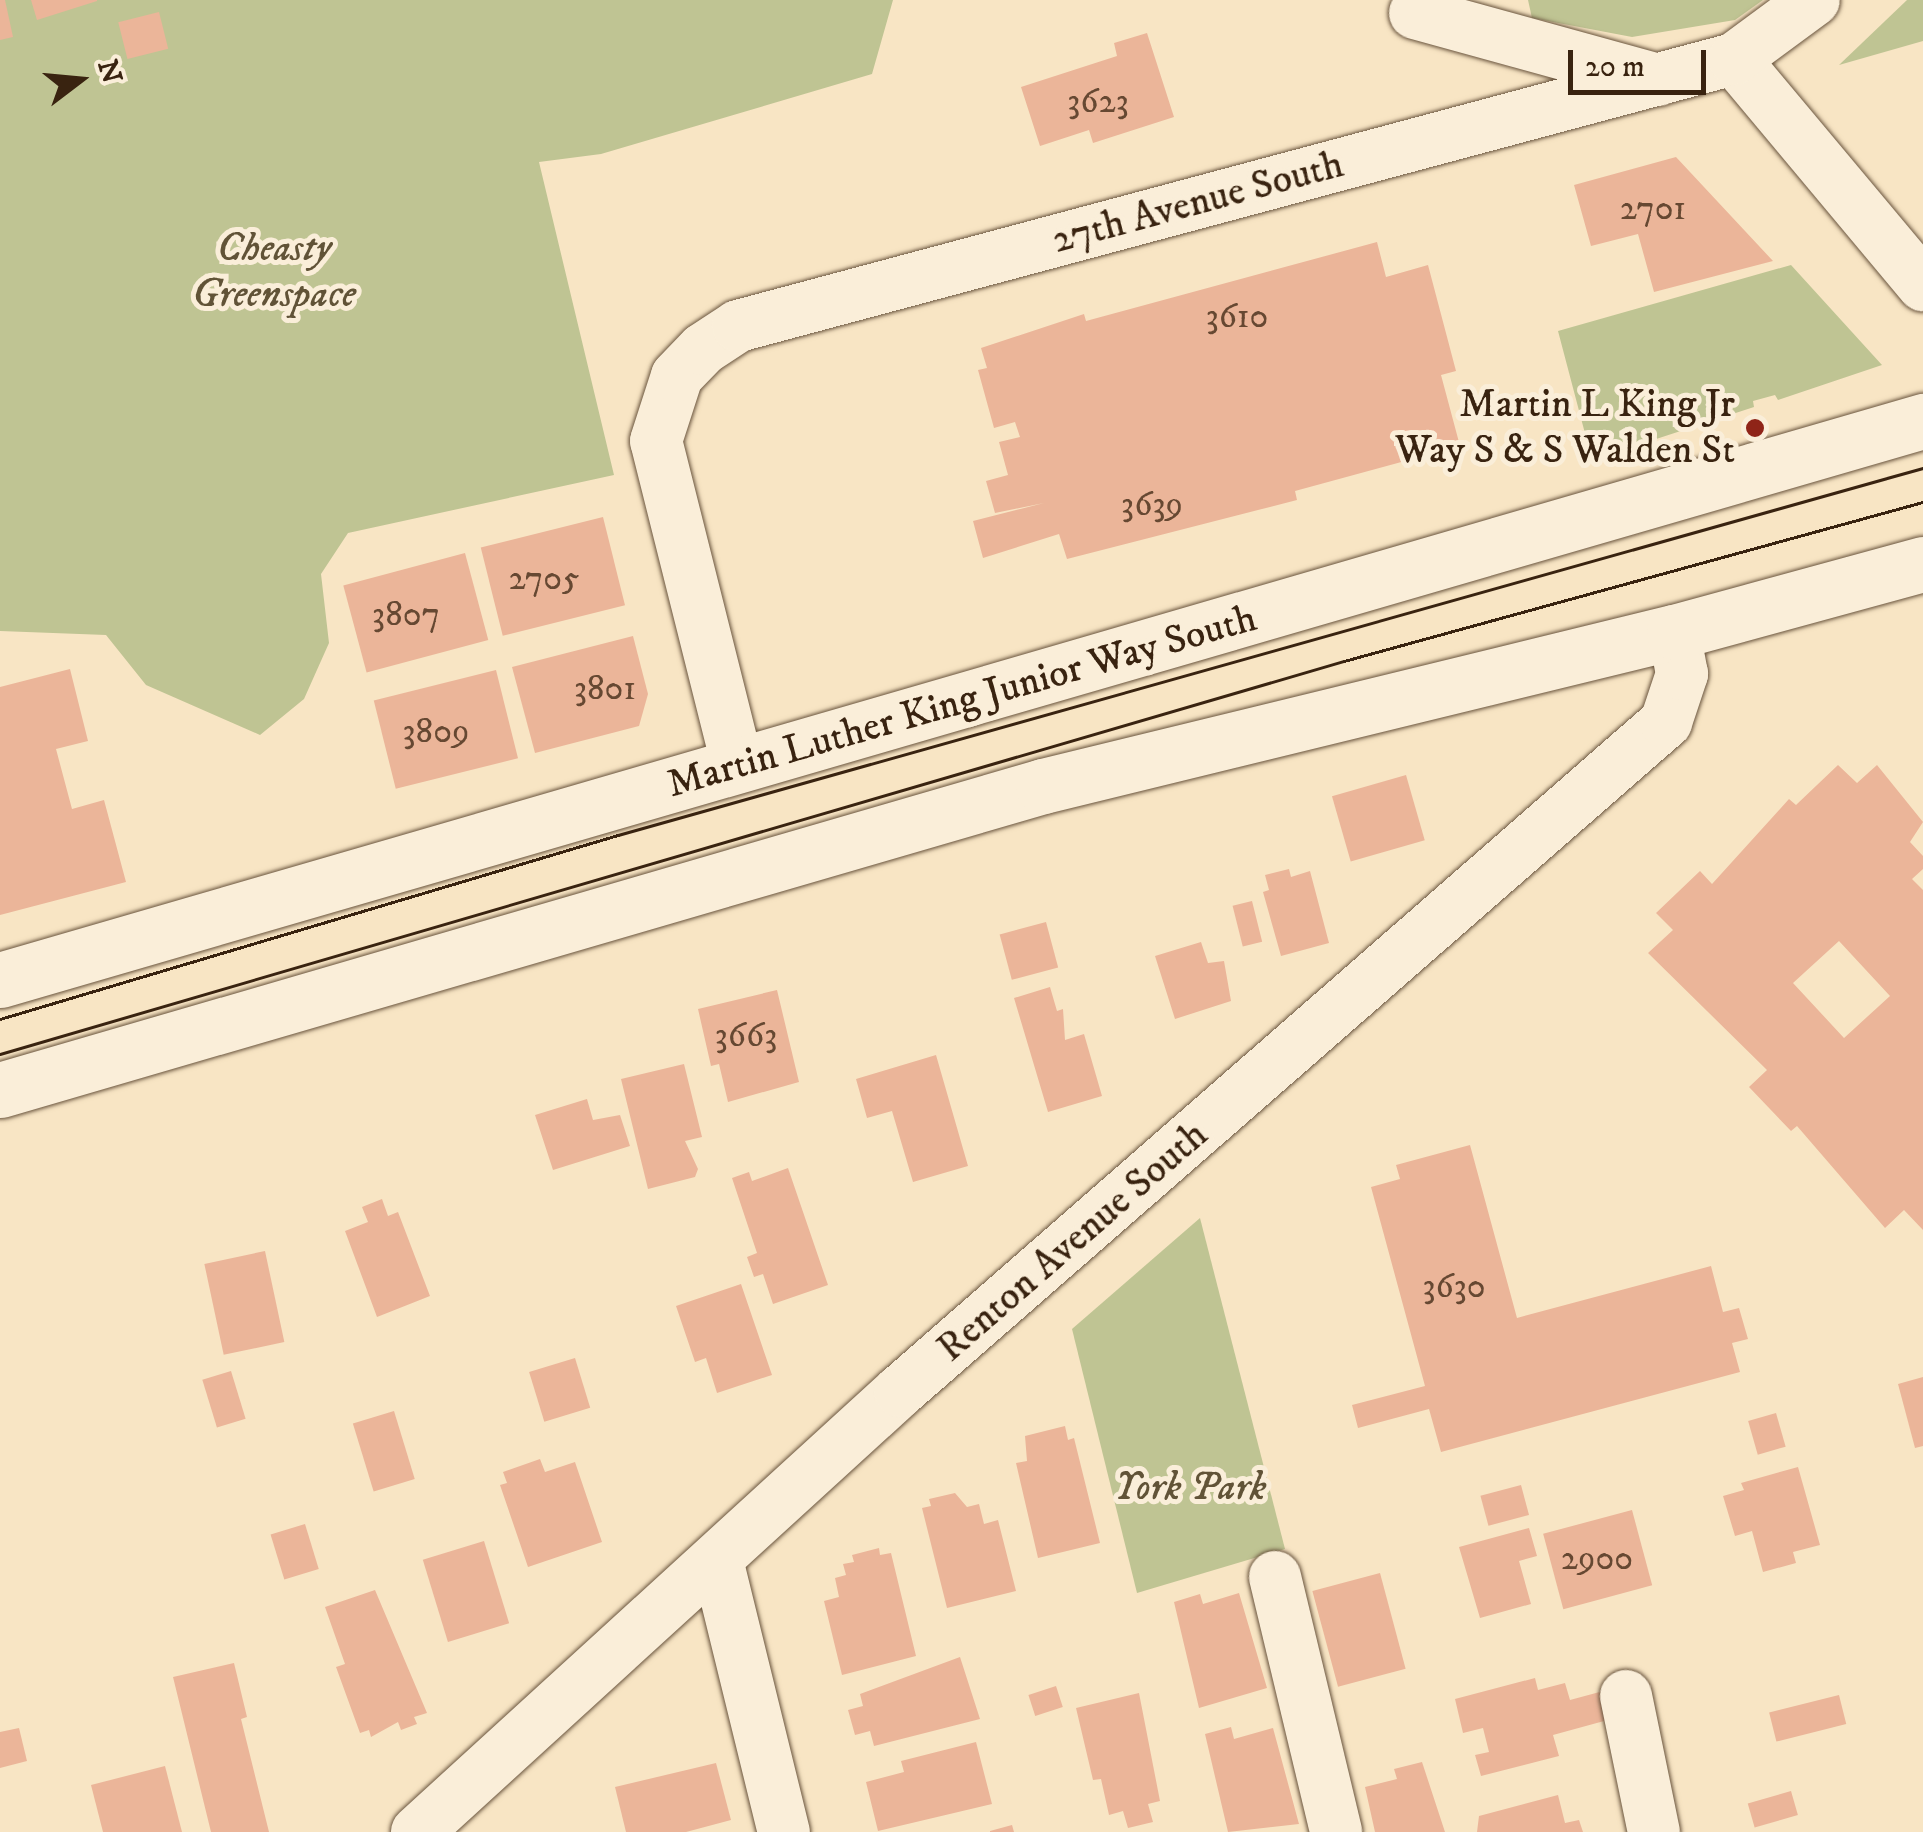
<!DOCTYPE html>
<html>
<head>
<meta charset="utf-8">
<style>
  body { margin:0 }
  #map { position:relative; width:1923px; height:1832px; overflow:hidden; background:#f8e5c4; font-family:"IM FELL DW Pica",serif }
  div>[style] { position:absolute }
  .green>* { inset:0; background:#bfc493 }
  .building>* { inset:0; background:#ebb599; transform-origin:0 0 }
  .roads { filter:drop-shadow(0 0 2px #69543d) drop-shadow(0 0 2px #69543d) }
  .minor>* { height:52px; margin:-26px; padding:0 26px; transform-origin:26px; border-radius:26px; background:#faeed9 }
  .secondary>* { height:55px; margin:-27.5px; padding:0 27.5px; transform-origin:27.5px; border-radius:27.5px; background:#faeed9 }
  .tram>* { height:2.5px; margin:-1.25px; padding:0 1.25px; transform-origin:1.25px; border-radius:1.25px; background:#392310 }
  .dots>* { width:28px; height:28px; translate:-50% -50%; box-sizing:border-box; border:5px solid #faeed9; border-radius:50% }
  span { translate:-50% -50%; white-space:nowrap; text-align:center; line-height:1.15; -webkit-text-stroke:10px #faeed9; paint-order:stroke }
  .number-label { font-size:35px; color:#664832 }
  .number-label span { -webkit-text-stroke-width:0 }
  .street-label { font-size:40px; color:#392310 }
  .park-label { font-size:40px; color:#615337; font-style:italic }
  .poi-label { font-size:40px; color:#392310 }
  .right { translate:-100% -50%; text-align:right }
  .north { position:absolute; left:30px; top:30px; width:100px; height:100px; -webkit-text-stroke:8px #faeed9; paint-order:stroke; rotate:74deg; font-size:28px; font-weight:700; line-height:40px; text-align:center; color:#392310 }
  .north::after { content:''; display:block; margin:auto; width:35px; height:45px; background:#392310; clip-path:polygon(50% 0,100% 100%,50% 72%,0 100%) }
  .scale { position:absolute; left:1568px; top:50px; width:138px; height:45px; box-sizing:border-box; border:5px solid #392310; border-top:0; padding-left:12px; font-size:30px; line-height:35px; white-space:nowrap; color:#392310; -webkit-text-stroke:8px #faeed9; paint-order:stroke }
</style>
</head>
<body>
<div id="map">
  <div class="green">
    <div style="clip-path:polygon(0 0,893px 0,872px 74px,601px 154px,539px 162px,614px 475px,348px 533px,321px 574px,329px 643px,304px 699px,260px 735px,146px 685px,106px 635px,0 631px)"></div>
    <div style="clip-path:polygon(1528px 0,1763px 0,1735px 20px,1632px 37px,1532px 18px)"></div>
    <div style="clip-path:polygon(1907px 0,1923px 0,1923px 41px,1839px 65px)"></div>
    <div style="clip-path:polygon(1791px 265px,1882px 365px,1778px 400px,1775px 395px,1753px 401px,1754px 407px,1592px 460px,1558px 331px)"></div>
    <div style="clip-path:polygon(1200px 1218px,1285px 1549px,1137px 1593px,1072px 1329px)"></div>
  </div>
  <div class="building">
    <div style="clip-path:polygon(0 0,5px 0,13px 37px,0 40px)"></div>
    <div style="clip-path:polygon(31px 0,97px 0,97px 1px,37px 20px)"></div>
    <div style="left:159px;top:12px;width:38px;height:42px;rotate:76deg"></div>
    <div style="clip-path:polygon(1147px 33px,1174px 117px,1093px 143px,1089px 130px,1040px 146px,1021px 87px,1117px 56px,1114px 43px)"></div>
    <div style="clip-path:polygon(1676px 157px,1773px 261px,1654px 292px,1638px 234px,1591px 246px,1574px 185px)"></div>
    <div style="clip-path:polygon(1377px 242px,1386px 277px,1428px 265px,1456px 371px,1441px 375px,1460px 446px,1295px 491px,1297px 500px,1067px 559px,1059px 534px,983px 558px,973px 521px,1044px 503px,995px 513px,986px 481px,1008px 475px,999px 442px,1020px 437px,1015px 422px,994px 428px,978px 370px,987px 368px,981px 348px,1084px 314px,1086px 321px)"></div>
    <div style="left:603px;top:517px;width:91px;height:126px;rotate:76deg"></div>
    <div style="left:465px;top:553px;width:90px;height:126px;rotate:75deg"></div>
    <div style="clip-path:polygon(633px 636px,648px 694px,639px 726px,535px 753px,512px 667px)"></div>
    <div style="clip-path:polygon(70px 669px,88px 741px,56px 749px,72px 809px,104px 800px,126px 882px,0 915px,0 687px)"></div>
    <div style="left:496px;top:670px;width:91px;height:126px;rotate:76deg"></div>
    <div style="clip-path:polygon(evenodd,1838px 765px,1857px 783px,1877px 765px,1923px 822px,1910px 842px,1923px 856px,1923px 869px,1912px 879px,1923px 890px,1923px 1230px,1904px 1210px,1885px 1228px,1797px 1126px,1791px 1131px,1749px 1087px,1767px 1070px,1648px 953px,1673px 930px,1656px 913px,1700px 871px,1712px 884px,1789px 799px,1796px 805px,1838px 765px,1839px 941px,1890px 996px,1844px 1038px,1793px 983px,1839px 941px)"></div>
    <div style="left:1406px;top:775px;width:68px;height:77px;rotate:74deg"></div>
    <div style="clip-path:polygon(1289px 869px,1291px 877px,1310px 871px,1329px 943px,1281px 956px,1263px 892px,1269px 890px,1265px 875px)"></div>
    <div style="left:1252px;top:901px;width:42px;height:20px;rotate:76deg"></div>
    <div style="left:1046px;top:922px;width:47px;height:48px;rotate:75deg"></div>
    <div style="clip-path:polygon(1201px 942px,1208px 963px,1224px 961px,1231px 1001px,1175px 1019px,1155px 956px)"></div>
    <div style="clip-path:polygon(1050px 987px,1057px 1011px,1063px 1009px,1065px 1040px,1084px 1034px,1102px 1096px,1048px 1112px,1014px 998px)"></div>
    <div style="clip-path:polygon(777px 990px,799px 1082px,728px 1102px,719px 1064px,711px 1066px,698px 1009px)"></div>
    <div style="clip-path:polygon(936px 1055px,968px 1166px,913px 1182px,892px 1111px,867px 1118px,856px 1079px)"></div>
    <div style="clip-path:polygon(684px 1064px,702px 1137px,685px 1141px,698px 1169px,695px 1177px,648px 1189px,621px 1079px)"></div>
    <div style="clip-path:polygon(587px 1099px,593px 1120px,620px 1115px,630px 1146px,553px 1170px,535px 1115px)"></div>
    <div style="clip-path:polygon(1470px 1145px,1517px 1318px,1711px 1266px,1723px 1312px,1739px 1308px,1748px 1339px,1732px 1343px,1740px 1372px,1441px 1452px,1429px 1409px,1358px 1428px,1352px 1405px,1425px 1386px,1371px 1187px,1400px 1179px,1396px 1165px)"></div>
    <div style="clip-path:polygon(788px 1168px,828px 1285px,773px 1304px,763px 1274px,754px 1277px,747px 1257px,757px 1253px,732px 1178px,749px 1172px,752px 1181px)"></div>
    <div style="clip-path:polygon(382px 1199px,388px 1216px,398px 1212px,430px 1296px,377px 1317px,345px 1231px,368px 1222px,362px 1207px)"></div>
    <div style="left:265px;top:1251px;width:93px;height:62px;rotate:78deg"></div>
    <div style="clip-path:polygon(741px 1284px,772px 1375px,717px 1393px,706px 1358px,695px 1362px,676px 1306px)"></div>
    <div style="left:575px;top:1358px;width:52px;height:48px;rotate:73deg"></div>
    <div style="left:231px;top:1371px;width:50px;height:30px;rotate:73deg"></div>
    <div style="clip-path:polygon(1923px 1377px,1923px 1446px,1915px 1448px,1898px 1384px)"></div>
    <div style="left:394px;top:1411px;width:71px;height:43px;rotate:73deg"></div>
    <div style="left:1776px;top:1413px;width:35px;height:29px;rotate:74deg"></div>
    <div style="clip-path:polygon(1065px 1426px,1068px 1440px,1074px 1438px,1100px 1543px,1038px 1558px,1016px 1463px,1027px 1461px,1025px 1436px)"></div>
    <div style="clip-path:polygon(540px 1459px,545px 1472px,575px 1462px,602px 1542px,528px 1567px,500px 1485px,507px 1483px,503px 1472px)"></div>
    <div style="clip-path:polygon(1798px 1467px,1820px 1545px,1793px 1552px,1796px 1563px,1763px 1572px,1752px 1531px,1735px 1536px,1723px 1496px,1744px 1490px,1741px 1483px)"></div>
    <div style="left:1521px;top:1485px;width:31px;height:42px;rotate:75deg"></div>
    <div style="clip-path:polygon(955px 1493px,967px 1507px,979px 1504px,984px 1524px,998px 1520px,1016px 1591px,947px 1608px,922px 1508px,931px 1506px,929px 1499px)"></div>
    <div style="left:1632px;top:1510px;width:78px;height:92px;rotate:75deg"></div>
    <div style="left:305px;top:1524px;width:47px;height:36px;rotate:73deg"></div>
    <div style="clip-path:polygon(1529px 1528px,1537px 1556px,1519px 1561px,1531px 1604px,1480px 1618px,1459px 1547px)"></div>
    <div style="left:484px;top:1541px;width:86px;height:64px;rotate:73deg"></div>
    <div style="clip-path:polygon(879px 1548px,880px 1555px,891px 1553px,916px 1656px,842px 1675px,824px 1601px,839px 1597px,835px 1578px,846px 1575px,843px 1564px,854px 1562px,852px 1555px)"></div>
    <div style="left:1380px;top:1573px;width:99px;height:70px;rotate:75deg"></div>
    <div style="clip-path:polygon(375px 1590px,427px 1713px,414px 1717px,417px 1724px,401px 1730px,398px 1722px,371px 1737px,369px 1730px,360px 1733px,336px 1667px,345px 1664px,325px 1607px)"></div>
    <div style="clip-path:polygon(1239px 1593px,1267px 1688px,1199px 1708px,1174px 1602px,1200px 1594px,1203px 1604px)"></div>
    <div style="clip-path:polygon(960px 1657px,980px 1719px,874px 1746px,870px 1731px,855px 1735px,848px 1710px,863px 1706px,860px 1694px)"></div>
    <div style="clip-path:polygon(234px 1663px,247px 1717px,241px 1719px,269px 1832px,211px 1832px,173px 1677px)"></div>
    <div style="clip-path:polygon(1535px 1678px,1538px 1690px,1565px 1683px,1570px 1700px,1607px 1690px,1615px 1718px,1553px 1735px,1559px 1756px,1481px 1776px,1475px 1755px,1489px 1752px,1483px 1728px,1463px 1733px,1455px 1699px)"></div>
    <div style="left:1056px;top:1686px;width:22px;height:29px;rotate:72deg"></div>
    <div style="clip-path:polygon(1139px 1693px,1160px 1801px,1148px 1804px,1153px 1822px,1128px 1828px,1123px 1811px,1109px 1815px,1101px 1779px,1093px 1780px,1076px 1708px)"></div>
    <div style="left:1839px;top:1695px;width:30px;height:72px;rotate:76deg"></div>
    <div style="clip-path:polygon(1231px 1727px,1234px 1739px,1273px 1728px,1299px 1824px,1228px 1832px,1205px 1734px)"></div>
    <div style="clip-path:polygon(19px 1728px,27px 1761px,0 1768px,0 1732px)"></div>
    <div style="clip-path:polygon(976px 1742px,992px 1804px,878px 1831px,866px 1782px,904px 1772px,901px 1761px)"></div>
    <div style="clip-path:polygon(1422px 1762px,1445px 1832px,1375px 1832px,1365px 1787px,1397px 1779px,1394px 1769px)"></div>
    <div style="clip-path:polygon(716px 1763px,731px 1820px,686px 1832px,626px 1832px,615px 1787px)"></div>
    <div style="clip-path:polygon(165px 1766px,182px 1832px,103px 1832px,91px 1785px)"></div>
    <div style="left:1791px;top:1791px;width:25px;height:45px;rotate:74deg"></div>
    <div style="clip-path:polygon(1558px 1795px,1565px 1823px,1579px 1820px,1583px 1832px,1477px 1832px,1479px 1816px)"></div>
    <div style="clip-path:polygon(1012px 1825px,1014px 1832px,990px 1832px,990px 1831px)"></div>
  </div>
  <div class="roads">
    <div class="minor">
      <div style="left:1415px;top:13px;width:252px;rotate:15.4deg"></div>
      <div style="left:1734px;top:59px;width:295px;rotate:50.1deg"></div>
      <div style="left:738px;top:767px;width:336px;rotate:-104.1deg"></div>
      <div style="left:656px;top:441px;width:68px;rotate:-72.1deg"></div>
      <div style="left:677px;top:376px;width:37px;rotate:-46deg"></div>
      <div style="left:703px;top:349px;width:42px;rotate:-33.3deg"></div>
      <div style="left:738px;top:326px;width:1031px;rotate:-15.01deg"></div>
      <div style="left:1734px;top:59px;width:99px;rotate:-36.4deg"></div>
      <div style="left:718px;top:1564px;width:276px;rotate:76.2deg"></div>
      <div style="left:1275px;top:1577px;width:262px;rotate:76.5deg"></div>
      <div style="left:1626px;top:1696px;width:139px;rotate:78.4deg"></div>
      <div style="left:417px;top:1832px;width:654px;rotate:-42.4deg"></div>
      <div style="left:900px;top:1391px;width:1017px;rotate:-41.13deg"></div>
      <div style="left:1666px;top:722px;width:51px;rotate:-71.6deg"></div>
      <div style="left:1682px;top:674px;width:43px;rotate:-100.8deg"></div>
    </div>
    <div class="secondary">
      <div style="left:0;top:980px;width:2003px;rotate:-16.21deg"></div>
      <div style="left:0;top:1090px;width:1086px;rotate:-16.25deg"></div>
      <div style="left:1043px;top:786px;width:650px;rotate:-13.72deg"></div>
      <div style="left:1674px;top:632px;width:258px;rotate:-15.3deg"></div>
    </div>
  </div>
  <div class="tram">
    <div style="left:0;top:1019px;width:645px;rotate:-16.58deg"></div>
    <div style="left:618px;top:835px;width:1356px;rotate:-15.71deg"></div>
    <div style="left:0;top:1054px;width:1400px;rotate:-16.3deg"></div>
    <div style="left:1344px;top:661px;width:600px;rotate:-15.36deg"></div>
  </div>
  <div class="dots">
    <div style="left:1755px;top:428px;background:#8f2418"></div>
  </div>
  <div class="number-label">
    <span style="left:1098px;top:102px">3623</span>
    <span style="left:1653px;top:209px">2701</span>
    <span style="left:1237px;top:317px">3610</span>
    <span style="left:1152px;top:505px">3639</span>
    <span style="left:544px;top:579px">2705</span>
    <span style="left:406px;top:615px">3807</span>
    <span style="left:605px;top:689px">3801</span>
    <span style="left:436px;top:732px">3809</span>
    <span style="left:746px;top:1036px">3663</span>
    <span style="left:1454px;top:1287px">3630</span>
    <span style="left:1597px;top:1559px">2900</span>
  </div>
  <div class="street-label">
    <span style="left:1198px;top:203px;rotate:-15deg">27th Avenue South</span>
    <span style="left:962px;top:702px;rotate:-16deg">Martin Luther King Junior Way South</span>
    <span style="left:1073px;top:1242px;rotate:-41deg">Renton Avenue South</span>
  </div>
  <div class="park-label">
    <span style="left:274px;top:272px">Cheasty<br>Greenspace</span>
    <span style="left:1190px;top:1488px">York Park</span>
  </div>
  <div class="poi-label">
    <span class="right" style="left:1735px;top:428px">Martin L King Jr<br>Way S &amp; S Walden St</span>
  </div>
  <div class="north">N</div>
  <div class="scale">20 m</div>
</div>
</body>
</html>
